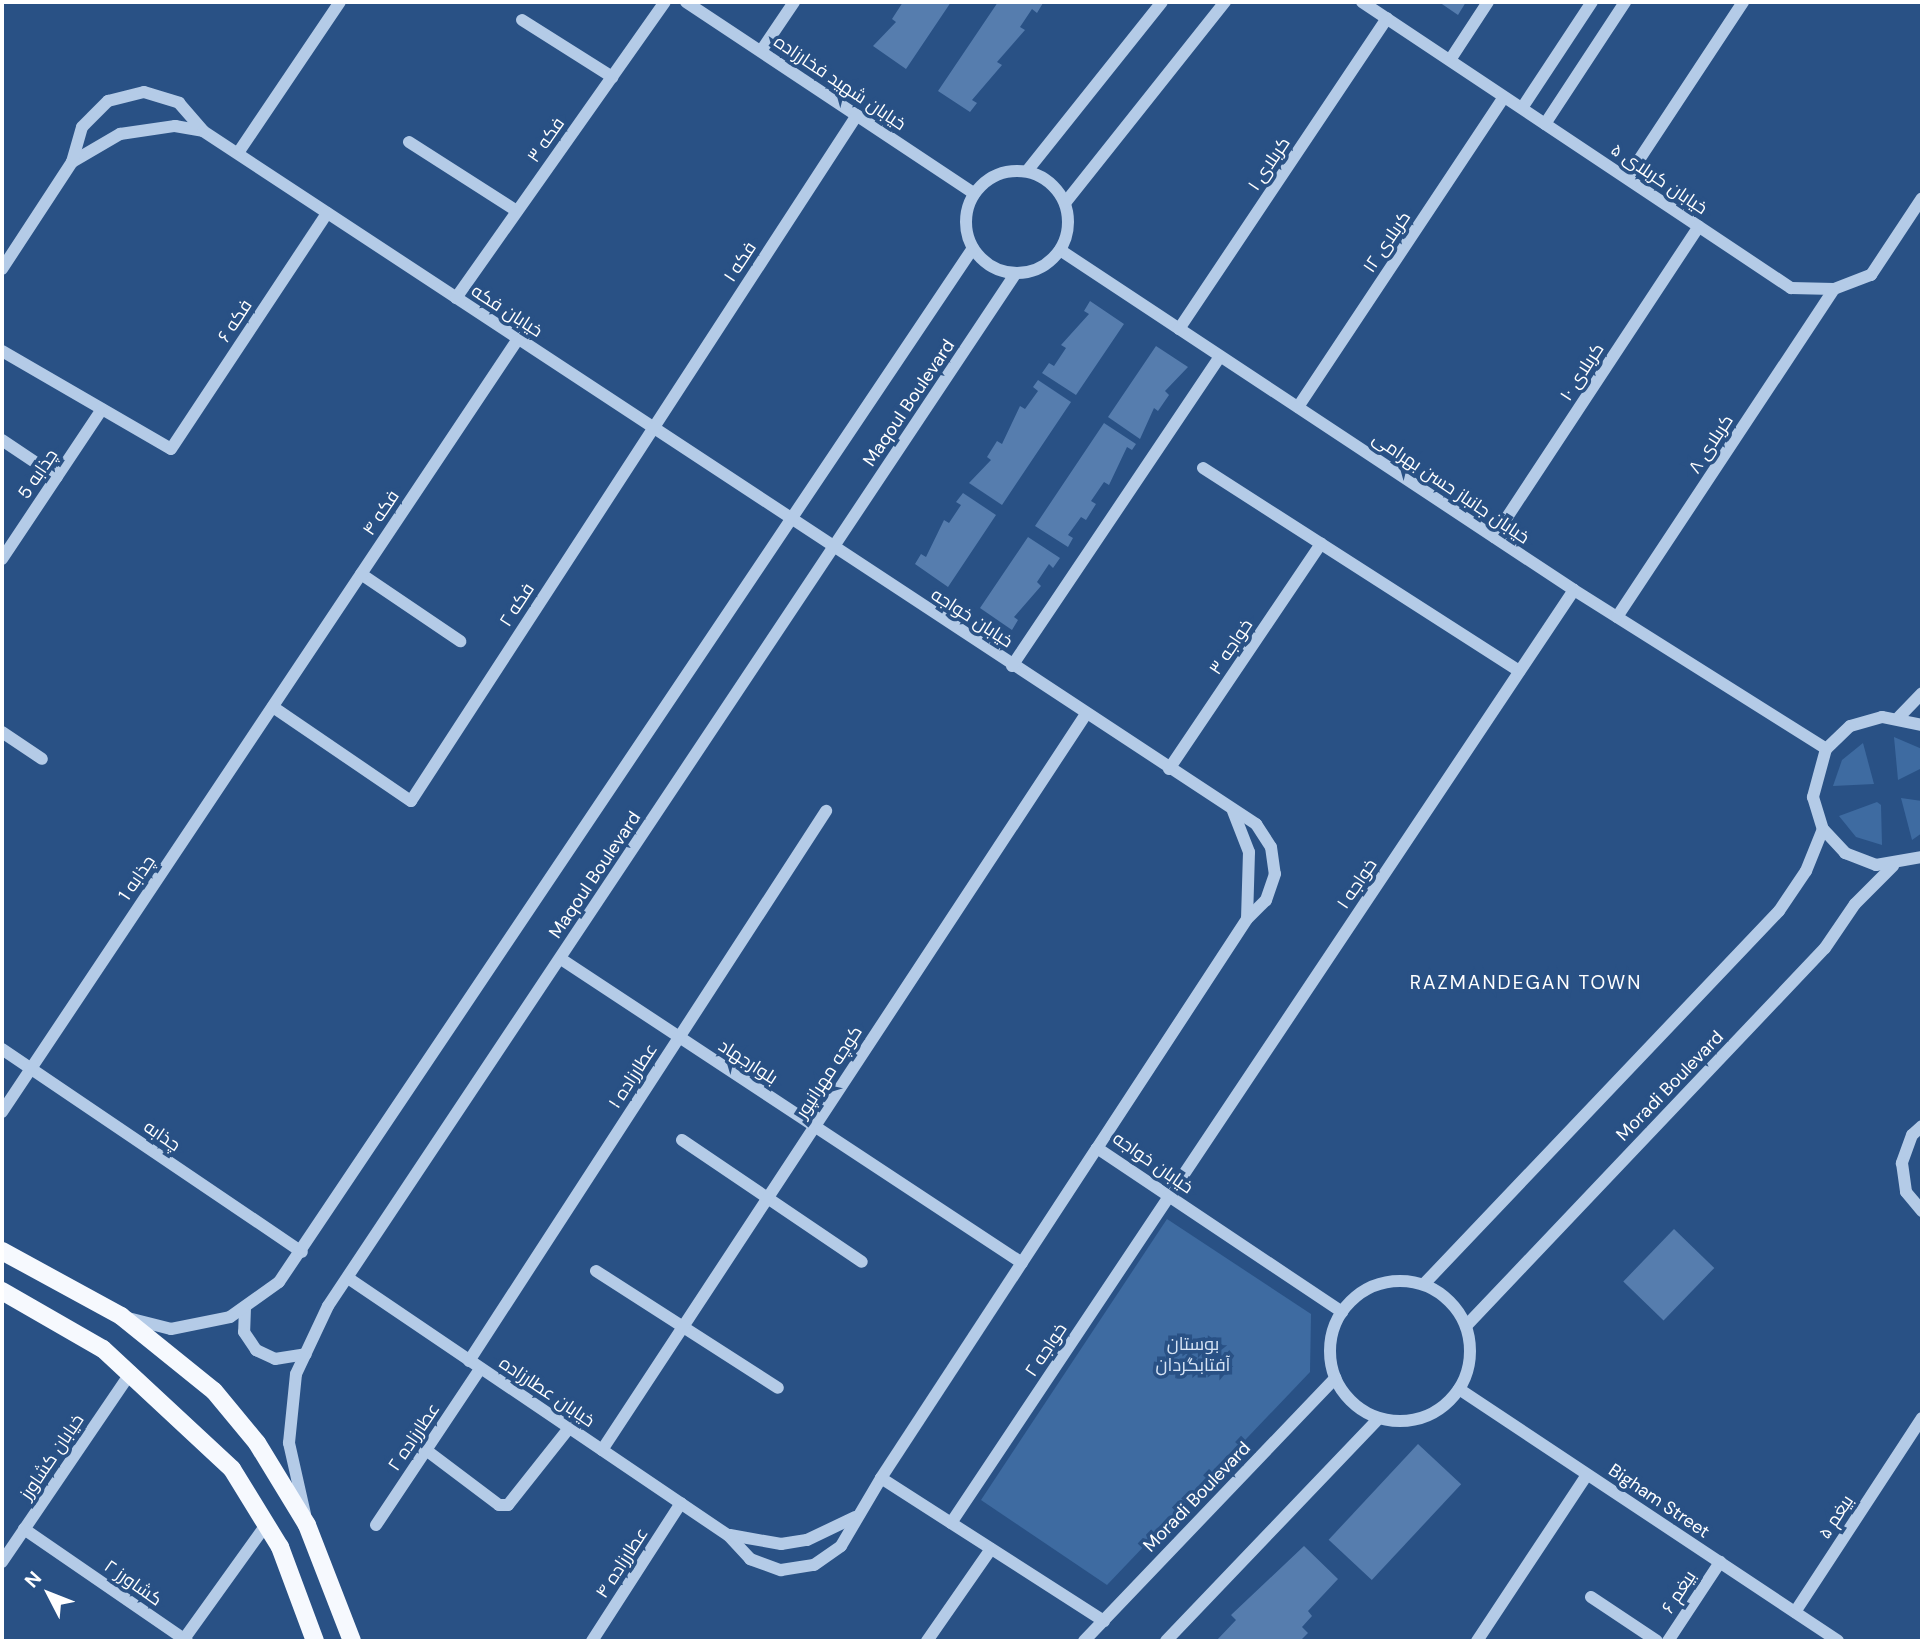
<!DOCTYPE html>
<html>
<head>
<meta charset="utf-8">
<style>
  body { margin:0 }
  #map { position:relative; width:1924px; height:1643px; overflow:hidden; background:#295185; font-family:"DM Sans",Cairo,sans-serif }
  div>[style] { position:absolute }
  .green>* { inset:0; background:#3e6ba1 }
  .building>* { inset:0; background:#567dae; transform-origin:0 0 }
  .minor>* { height:12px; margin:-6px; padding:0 6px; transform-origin:6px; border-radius:6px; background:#b4cbe7 }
  .minor>.ring { margin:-6px; padding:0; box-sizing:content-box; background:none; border:12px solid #b4cbe7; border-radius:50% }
  .major>* { height:18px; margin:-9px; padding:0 9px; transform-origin:9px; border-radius:9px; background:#f6f9fe }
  span { translate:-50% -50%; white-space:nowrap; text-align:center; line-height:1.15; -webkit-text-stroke:7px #295185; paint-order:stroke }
  .street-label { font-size:18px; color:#fff }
  .park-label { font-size:18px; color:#d8e5f6 }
  .neighbourhood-label { font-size:19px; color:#fff; letter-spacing:2px }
  .frame { position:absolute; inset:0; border:4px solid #fff; pointer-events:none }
  .north { position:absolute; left:14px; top:1559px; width:70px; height:70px; -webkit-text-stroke:5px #295185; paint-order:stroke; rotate:312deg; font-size:19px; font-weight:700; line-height:28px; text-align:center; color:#fff }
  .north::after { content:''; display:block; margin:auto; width:24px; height:32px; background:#fff; clip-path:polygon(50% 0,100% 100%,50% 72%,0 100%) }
</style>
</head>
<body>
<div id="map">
  <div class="green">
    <div style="clip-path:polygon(1894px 737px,1922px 749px,1922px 768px,1898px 780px)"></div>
    <div style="clip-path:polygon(1863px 743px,1874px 784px,1833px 786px,1842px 760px)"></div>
    <div style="clip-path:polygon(1901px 798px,1922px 801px,1922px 833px,1912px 840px)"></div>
    <div style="clip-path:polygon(1877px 802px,1881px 805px,1882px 845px,1856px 837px,1839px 816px)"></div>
    <div style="clip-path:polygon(1167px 1219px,1311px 1314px,1310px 1372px,1107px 1585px,981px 1500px)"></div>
  </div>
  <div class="building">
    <div style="clip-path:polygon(903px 2px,951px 2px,906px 69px,873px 46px,896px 22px,892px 19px)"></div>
    <div style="clip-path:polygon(998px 2px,1043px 3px,1037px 13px,1032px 9px,1020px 27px,1025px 30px,997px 62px,1002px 65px,972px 100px,977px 103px,970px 112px,938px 91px)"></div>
    <div style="clip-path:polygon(1439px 2px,1466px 2px,1458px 15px)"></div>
    <div style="clip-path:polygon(1090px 301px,1124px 324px,1076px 395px,1042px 373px,1049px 363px,1054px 366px,1066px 348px,1061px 345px,1089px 314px,1084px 311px)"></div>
    <div style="clip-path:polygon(1156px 346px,1188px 367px,1165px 391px,1169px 395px,1158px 411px,1154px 408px,1140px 439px,1108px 417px)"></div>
    <div style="clip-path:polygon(1038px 380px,1071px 402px,1002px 505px,969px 483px,991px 460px,987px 457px,997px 441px,1002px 444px,1020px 406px,1025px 409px,1038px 391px,1033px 387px)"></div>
    <div style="clip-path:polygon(1104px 423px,1136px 444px,1132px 450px,1127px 447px,1109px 485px,1104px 482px,1091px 501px,1096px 504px,1086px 520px,1081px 517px,1068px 535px,1073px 538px,1068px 547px,1035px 526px)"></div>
    <div style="clip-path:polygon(963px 493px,996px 515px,948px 587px,915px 564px,921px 554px,926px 557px,944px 520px,949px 523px,961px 505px,956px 502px)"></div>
    <div style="clip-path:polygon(1028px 537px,1060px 558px,1053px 568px,1049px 564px,1037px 582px,1041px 586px,1014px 617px,1018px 620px,1012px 630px,980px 608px)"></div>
    <div style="left:1674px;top:1229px;width:56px;height:73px;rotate:44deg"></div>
    <div style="left:1418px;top:1444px;width:59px;height:131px;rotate:43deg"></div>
    <div style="clip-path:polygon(1304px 1546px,1338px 1579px,1308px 1611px,1312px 1616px,1302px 1627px,1308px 1633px,1300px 1641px,1216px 1641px,1236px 1620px,1231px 1615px)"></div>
  </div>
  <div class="minor">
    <div style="left:686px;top:2px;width:346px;rotate:33.6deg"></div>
    <div style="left:1362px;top:2px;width:516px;rotate:33.69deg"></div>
    <div style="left:1791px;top:288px;width:43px;rotate:1.3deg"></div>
    <div style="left:1834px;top:289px;width:40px;rotate:-21deg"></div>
    <div style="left:1871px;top:275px;width:92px;rotate:-56.5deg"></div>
    <div style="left:522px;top:20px;width:107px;rotate:32.3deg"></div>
    <div style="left:761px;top:51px;width:59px;rotate:-56deg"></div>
    <div style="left:1450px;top:60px;width:69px;rotate:-56.8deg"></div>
    <div style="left:1522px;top:108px;width:127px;rotate:-56.6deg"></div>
    <div style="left:1545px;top:124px;width:146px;rotate:-56.7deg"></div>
    <div style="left:409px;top:142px;width:128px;rotate:32.6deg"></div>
    <div style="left:238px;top:153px;width:182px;rotate:-56deg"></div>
    <div style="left:72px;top:162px;width:56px;rotate:-30.3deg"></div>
    <div style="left:120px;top:134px;width:56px;rotate:-8.3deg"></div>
    <div style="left:175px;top:126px;width:28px;rotate:10deg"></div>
    <div class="ring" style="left:966px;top:171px;width:90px;height:90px"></div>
    <div style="left:1027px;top:171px;width:216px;rotate:-51.4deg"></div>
    <div style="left:1627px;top:178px;width:211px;rotate:-56.6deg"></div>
    <div style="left:1065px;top:203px;width:257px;rotate:-51.5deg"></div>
    <div style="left:1060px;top:250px;width:616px;rotate:33.48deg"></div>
    <div style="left:1574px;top:590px;width:298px;rotate:32.2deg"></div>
    <div style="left:2px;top:269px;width:128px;rotate:-56.8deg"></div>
    <div style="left:72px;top:162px;width:36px;rotate:-74deg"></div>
    <div style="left:82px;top:127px;width:37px;rotate:-45deg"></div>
    <div style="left:108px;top:101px;width:37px;rotate:-14deg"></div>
    <div style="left:144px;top:92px;width:37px;rotate:17deg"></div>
    <div style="left:179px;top:103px;width:37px;rotate:49deg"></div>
    <div style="left:203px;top:131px;width:1261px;rotate:33.35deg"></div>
    <div style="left:1256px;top:824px;width:27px;rotate:57deg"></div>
    <div style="left:1271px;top:847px;width:27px;rotate:82deg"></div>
    <div style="left:1275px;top:874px;width:28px;rotate:109deg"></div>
    <div style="left:1266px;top:900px;width:27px;rotate:135deg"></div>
    <div style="left:1247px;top:919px;width:274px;rotate:123.2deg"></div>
    <div style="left:1097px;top:1148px;width:295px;rotate:33.8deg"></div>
    <div style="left:456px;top:298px;width:362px;rotate:-54.8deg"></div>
    <div style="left:1179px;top:329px;width:374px;rotate:-56.2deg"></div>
    <div style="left:2px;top:351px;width:195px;rotate:30.1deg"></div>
    <div style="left:171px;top:449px;width:283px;rotate:-56.5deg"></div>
    <div style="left:1298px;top:407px;width:372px;rotate:-56.4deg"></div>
    <div style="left:2px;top:440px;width:66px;rotate:33.9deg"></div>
    <div style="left:1203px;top:468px;width:376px;rotate:32.7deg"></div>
    <div style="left:1494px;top:537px;width:372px;rotate:-56.6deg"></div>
    <div style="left:2px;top:559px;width:180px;rotate:-56.3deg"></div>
    <div style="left:361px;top:574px;width:120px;rotate:34.1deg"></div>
    <div style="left:1617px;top:617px;width:393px;rotate:-56.5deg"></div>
    <div style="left:1012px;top:666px;width:373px;rotate:-56.1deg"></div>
    <div style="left:273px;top:707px;width:167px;rotate:34.3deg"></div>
    <div style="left:411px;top:801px;width:818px;rotate:-56.97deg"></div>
    <div style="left:1899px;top:717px;width:33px;rotate:-46deg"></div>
    <div style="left:1922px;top:725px;width:41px;rotate:-168.7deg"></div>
    <div style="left:1882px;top:717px;width:33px;rotate:164deg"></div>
    <div style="left:1850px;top:726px;width:33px;rotate:136deg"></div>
    <div style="left:1826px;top:749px;width:50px;rotate:105.2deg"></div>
    <div style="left:1813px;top:797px;width:34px;rotate:73deg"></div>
    <div style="left:1823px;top:829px;width:33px;rotate:47deg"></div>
    <div style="left:1845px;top:853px;width:33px;rotate:21deg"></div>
    <div style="left:1876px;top:865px;width:47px;rotate:-9.9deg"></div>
    <div style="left:2px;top:732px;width:48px;rotate:34deg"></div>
    <div style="left:1169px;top:769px;width:272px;rotate:-56deg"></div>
    <div style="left:1233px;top:811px;width:44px;rotate:68.7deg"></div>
    <div style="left:1249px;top:852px;width:66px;rotate:91.7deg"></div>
    <div style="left:561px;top:959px;width:552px;rotate:33.4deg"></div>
    <div style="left:2px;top:1049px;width:362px;rotate:34.1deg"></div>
    <div style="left:2px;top:1112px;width:929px;rotate:-56.28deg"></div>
    <div style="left:1922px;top:1126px;width:13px;rotate:138deg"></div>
    <div style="left:1912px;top:1135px;width:30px;rotate:110deg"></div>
    <div style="left:1902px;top:1163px;width:29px;rotate:82deg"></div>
    <div style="left:1906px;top:1192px;width:25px;rotate:50deg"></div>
    <div style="left:682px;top:1140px;width:217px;rotate:34.1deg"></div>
    <div style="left:596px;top:1271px;width:216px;rotate:32.7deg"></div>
    <div style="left:348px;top:1278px;width:459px;rotate:34.1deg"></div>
    <div style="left:728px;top:1535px;width:33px;rotate:47deg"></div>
    <div style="left:750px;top:1559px;width:33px;rotate:20deg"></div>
    <div style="left:781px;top:1570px;width:33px;rotate:-9deg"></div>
    <div style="left:814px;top:1565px;width:33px;rotate:-35deg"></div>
    <div style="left:841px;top:1546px;width:79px;rotate:-59.5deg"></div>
    <div style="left:881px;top:1478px;width:265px;rotate:32.7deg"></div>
    <div class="ring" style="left:1330px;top:1281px;width:128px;height:128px"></div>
    <div style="left:1424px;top:1284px;width:515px;rotate:-46.42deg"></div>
    <div style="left:1779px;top:911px;width:48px;rotate:-56deg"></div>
    <div style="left:1806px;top:871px;width:45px;rotate:-68deg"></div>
    <div style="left:245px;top:1307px;width:25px;rotate:92deg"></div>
    <div style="left:244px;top:1332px;width:22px;rotate:56deg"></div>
    <div style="left:256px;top:1350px;width:21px;rotate:25deg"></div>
    <div style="left:275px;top:1359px;width:31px;rotate:-9deg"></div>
    <div style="left:128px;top:1318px;width:44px;rotate:14.3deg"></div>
    <div style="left:171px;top:1329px;width:60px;rotate:-11.5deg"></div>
    <div style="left:230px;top:1317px;width:60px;rotate:-35.5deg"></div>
    <div style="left:279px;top:1282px;width:1245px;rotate:-56.13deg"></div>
    <div style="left:1466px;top:1326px;width:521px;rotate:-46.48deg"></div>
    <div style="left:1825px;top:948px;width:53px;rotate:-55.7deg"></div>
    <div style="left:1855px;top:904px;width:54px;rotate:-45deg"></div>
    <div style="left:469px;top:1361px;width:656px;rotate:-57.01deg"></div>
    <div style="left:1459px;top:1389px;width:455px;rotate:33.6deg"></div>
    <div style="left:426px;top:1450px;width:91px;rotate:37deg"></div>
    <div style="left:499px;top:1505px;width:9px"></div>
    <div style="left:508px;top:1505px;width:98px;rotate:-51.6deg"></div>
    <div style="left:602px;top:1450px;width:881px;rotate:-56.67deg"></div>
    <div style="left:881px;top:1478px;width:394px;rotate:-56.8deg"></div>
    <div style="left:305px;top:1514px;width:73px;rotate:-102.7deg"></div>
    <div style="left:289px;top:1443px;width:69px;rotate:-84.2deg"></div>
    <div style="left:296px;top:1374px;width:75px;rotate:-64.8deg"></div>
    <div style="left:328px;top:1306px;width:1241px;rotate:-56.34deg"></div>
    <div style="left:951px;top:1523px;width:1122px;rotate:-56.27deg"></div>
    <div style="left:376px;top:1525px;width:187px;rotate:-56.3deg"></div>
    <div style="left:24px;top:1529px;width:198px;rotate:34.5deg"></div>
    <div style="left:730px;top:1535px;width:52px;rotate:10deg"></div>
    <div style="left:781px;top:1544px;width:26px;rotate:-9deg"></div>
    <div style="left:807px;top:1540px;width:53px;rotate:-25.6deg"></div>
    <div style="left:2px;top:1562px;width:230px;rotate:-55.8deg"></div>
    <div style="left:1591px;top:1597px;width:79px;rotate:33.7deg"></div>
    <div style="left:1795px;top:1612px;width:232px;rotate:-56.8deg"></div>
    <div style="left:184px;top:1639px;width:140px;rotate:-54.3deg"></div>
    <div style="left:592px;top:1641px;width:164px;rotate:-57.2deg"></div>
    <div style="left:927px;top:1641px;width:112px;rotate:-55.2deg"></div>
    <div style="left:1084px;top:1641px;width:364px;rotate:-46.3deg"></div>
    <div style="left:1166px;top:1641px;width:308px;rotate:-46.3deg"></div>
    <div style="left:1477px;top:1641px;width:199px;rotate:-56.5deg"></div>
    <div style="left:1668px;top:1641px;width:95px;rotate:-56.6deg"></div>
  </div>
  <div class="major">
    <div style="left:2px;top:1251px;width:136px;rotate:28.6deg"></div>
    <div style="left:121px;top:1316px;width:119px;rotate:38.9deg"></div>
    <div style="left:214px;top:1391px;width:67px;rotate:50.4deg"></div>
    <div style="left:257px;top:1443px;width:96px;rotate:58.6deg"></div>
    <div style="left:307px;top:1525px;width:124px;rotate:68.8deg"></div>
    <div style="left:2px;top:1291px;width:116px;rotate:29.9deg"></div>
    <div style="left:103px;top:1349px;width:176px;rotate:42.9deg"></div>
    <div style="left:232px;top:1469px;width:92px;rotate:58.4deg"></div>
    <div style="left:280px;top:1547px;width:100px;rotate:69.6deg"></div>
  </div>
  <div class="street-label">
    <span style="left:840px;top:83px;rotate:34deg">خیابان شهید فخارزاده</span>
    <span style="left:546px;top:140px;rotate:-55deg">فکه ۳</span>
    <span style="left:1269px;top:164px;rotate:-56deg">کربلای ۱</span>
    <span style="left:1659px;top:179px;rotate:34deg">خیابان کربلای ۵</span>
    <span style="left:1387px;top:242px;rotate:-56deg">کربلای ۱۲</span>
    <span style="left:740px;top:262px;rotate:-57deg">فکه ۱</span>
    <span style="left:507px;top:311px;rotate:33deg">خیابان فکه</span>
    <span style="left:235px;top:321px;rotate:-57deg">فکه ۶</span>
    <span style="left:1582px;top:372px;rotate:-57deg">کربلای ۱۰</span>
    <span style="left:909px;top:403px;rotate:-56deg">Maqoul Boulevard</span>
    <span style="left:1711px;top:444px;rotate:-57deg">کربلای ۸</span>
    <span style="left:38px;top:474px;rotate:-56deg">چذابه 5</span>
    <span style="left:1451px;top:488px;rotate:34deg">خیابان جانباز حسن بهرامی</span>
    <span style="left:381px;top:513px;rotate:-56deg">فکه ۴</span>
    <span style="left:517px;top:605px;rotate:-57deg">فکه ۲</span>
    <span style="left:972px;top:618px;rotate:33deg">خیابان خواجه</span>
    <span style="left:1231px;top:647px;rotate:-56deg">خواجه ۳</span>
    <span style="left:595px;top:875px;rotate:-56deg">Maqoul Boulevard</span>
    <span style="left:137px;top:878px;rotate:-56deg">چذابه 1</span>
    <span style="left:1357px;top:884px;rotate:-56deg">خواجه ۱</span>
    <span style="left:748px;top:1062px;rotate:33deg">بلوارجهاد</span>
    <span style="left:829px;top:1072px;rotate:-57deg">کوچه مهرانپور</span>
    <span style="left:633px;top:1076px;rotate:-57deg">عطارزاده ۱</span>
    <span style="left:1670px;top:1086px;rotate:-46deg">Moradi Boulevard</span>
    <span style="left:162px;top:1136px;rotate:34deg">چذابه</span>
    <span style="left:1153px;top:1163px;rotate:35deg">خیابان خواجه</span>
    <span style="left:1046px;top:1350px;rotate:-56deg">خواجه ۲</span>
    <span style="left:547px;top:1392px;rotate:34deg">خیابان عطارزاده</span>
    <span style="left:414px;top:1437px;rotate:-56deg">عطارزاده ۲</span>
    <span style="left:52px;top:1457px;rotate:-56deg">خیابان کشاورز</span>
    <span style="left:1197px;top:1497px;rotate:-46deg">Moradi Boulevard</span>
    <span style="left:1659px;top:1501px;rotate:34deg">Bigham Street</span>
    <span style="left:1836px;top:1517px;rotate:-57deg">بیغم ۵</span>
    <span style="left:622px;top:1563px;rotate:-57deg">عطارزاده ۴</span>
    <span style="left:133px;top:1583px;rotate:35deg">کشاورز ۲</span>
    <span style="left:1679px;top:1592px;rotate:-57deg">بیغم ۶</span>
  </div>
  <div class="park-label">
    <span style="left:1193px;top:1355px">بوستان<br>آفتابگردان</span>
  </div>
  <div class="neighbourhood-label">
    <span style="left:1526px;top:983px">RAZMANDEGAN TOWN</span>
  </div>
  <div class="frame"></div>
  <div class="north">N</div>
</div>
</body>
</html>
